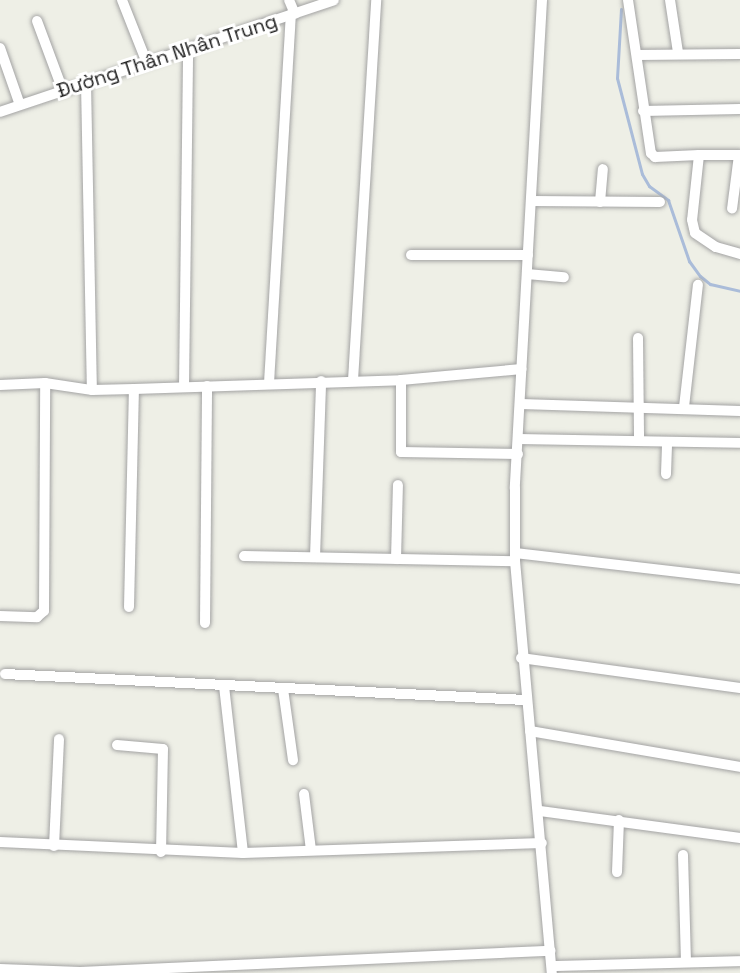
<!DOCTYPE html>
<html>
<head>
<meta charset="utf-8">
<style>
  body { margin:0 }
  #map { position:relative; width:740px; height:973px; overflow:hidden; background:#eeefe6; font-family:"Space Grotesk",sans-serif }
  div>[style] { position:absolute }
  .stream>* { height:3px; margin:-1.5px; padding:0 1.5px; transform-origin:1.5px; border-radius:1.5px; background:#aabcd9 }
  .roads { filter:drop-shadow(0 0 2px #a3a3a3) drop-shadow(0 0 2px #a3a3a3) }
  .minor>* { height:10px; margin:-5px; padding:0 5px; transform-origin:5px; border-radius:5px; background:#fff }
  span { translate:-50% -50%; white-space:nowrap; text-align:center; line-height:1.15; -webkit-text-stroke:6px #fff; paint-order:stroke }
  .street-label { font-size:20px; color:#1f1f1f }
</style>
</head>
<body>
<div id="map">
  <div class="stream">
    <div style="left:621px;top:9px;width:69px;rotate:93.3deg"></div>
    <div style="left:617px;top:78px;width:99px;rotate:75.4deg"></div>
    <div style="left:642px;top:174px;width:14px;rotate:60deg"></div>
    <div style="left:649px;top:186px;width:24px;rotate:36deg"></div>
    <div style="left:668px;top:200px;width:65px;rotate:71deg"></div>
    <div style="left:689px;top:261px;width:19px;rotate:54deg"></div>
    <div style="left:700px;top:276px;width:13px;rotate:39deg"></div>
    <div style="left:710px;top:284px;width:31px;rotate:13deg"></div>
  </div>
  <div class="roads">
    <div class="minor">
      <div style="left:122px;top:0;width:68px;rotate:68.4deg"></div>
      <div style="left:289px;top:0;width:15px;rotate:67deg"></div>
      <div style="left:542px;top:0;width:489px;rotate:93.2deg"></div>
      <div style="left:515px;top:488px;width:73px;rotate:90deg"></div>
      <div style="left:515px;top:561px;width:414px;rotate:84.9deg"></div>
      <div style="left:628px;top:0;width:155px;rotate:81.5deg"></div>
      <div style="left:651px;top:153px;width:6px;rotate:45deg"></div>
      <div style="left:655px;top:157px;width:44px;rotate:-2.6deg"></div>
      <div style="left:699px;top:155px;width:65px;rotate:96.1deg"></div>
      <div style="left:692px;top:220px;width:13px;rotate:77deg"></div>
      <div style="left:695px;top:233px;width:25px;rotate:34deg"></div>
      <div style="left:716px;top:247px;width:25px;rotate:16deg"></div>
      <div style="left:670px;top:0;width:53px;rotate:81.3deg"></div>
      <div style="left:37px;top:21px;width:75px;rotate:69.6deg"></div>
      <div style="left:0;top:48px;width:60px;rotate:70.7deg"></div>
      <div style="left:637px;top:55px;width:103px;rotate:-0.6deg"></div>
      <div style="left:86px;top:83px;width:307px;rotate:88.9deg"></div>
      <div style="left:643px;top:111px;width:97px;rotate:-1.2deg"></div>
      <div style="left:0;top:112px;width:352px;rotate:-18.5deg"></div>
      <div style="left:699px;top:155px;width:40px"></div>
      <div style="left:739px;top:155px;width:54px;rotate:97.4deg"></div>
      <div style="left:531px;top:201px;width:129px;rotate:0.4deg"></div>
      <div style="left:600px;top:202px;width:33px;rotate:-85deg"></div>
      <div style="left:411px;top:255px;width:117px"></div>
      <div style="left:527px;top:274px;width:37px;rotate:5deg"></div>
      <div style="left:638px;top:338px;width:103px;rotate:89.4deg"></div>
      <div style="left:353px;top:380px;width:381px;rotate:-86.5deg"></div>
      <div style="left:401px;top:380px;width:72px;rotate:90deg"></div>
      <div style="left:401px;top:452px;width:117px;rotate:1deg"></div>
      <div style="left:269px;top:383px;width:369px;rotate:-86.6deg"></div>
      <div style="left:0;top:385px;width:45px;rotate:-2.5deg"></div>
      <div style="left:45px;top:383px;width:48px;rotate:8.5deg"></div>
      <div style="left:92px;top:390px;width:42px;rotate:-1.4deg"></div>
      <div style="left:134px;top:389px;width:267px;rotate:-1.9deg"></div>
      <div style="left:401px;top:380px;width:121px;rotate:-5.2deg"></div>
      <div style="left:184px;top:387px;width:338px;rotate:-89.3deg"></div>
      <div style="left:521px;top:404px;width:219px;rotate:1.8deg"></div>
      <div style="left:684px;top:407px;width:123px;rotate:-83.5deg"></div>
      <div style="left:518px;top:439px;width:222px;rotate:1deg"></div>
      <div style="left:666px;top:474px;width:32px;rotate:-88deg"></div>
      <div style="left:515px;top:553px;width:226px;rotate:6.6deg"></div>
      <div style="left:244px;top:556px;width:271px;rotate:1.1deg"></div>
      <div style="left:315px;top:557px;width:176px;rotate:-88deg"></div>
      <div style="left:396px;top:559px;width:74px;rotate:-88.5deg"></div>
      <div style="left:129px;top:607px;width:218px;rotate:-88.7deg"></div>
      <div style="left:0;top:616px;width:37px;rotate:2deg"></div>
      <div style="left:37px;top:617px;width:9px;rotate:-41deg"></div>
      <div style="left:44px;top:611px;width:228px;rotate:-89.7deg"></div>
      <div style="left:205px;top:623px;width:237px;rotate:-89.5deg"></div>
      <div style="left:521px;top:658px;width:221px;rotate:7.8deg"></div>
      <div style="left:5px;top:674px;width:522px;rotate:2.86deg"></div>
      <div style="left:224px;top:686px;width:168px;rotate:83.5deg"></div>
      <div style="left:283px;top:689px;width:72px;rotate:82deg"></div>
      <div style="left:530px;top:731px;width:213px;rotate:9.7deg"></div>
      <div style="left:117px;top:745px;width:46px;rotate:5deg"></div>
      <div style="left:163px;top:749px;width:103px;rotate:91.1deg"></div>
      <div style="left:304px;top:794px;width:56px;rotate:82.9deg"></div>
      <div style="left:540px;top:811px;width:202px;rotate:7.7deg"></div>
      <div style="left:0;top:842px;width:243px;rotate:2.6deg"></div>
      <div style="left:243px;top:853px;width:299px;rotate:-1.9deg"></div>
      <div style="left:54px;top:846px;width:107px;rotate:-87.3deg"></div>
      <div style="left:683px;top:855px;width:107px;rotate:88.4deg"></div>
      <div style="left:617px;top:872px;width:52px;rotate:-87.8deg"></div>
      <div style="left:552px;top:966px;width:188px;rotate:-1.5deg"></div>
      <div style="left:0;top:969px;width:80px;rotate:2.1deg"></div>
      <div style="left:80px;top:972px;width:471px;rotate:-2.6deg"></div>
    </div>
  </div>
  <div class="street-label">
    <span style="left:167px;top:56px;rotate:-18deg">Đường Thân Nhân Trung</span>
  </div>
</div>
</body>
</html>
